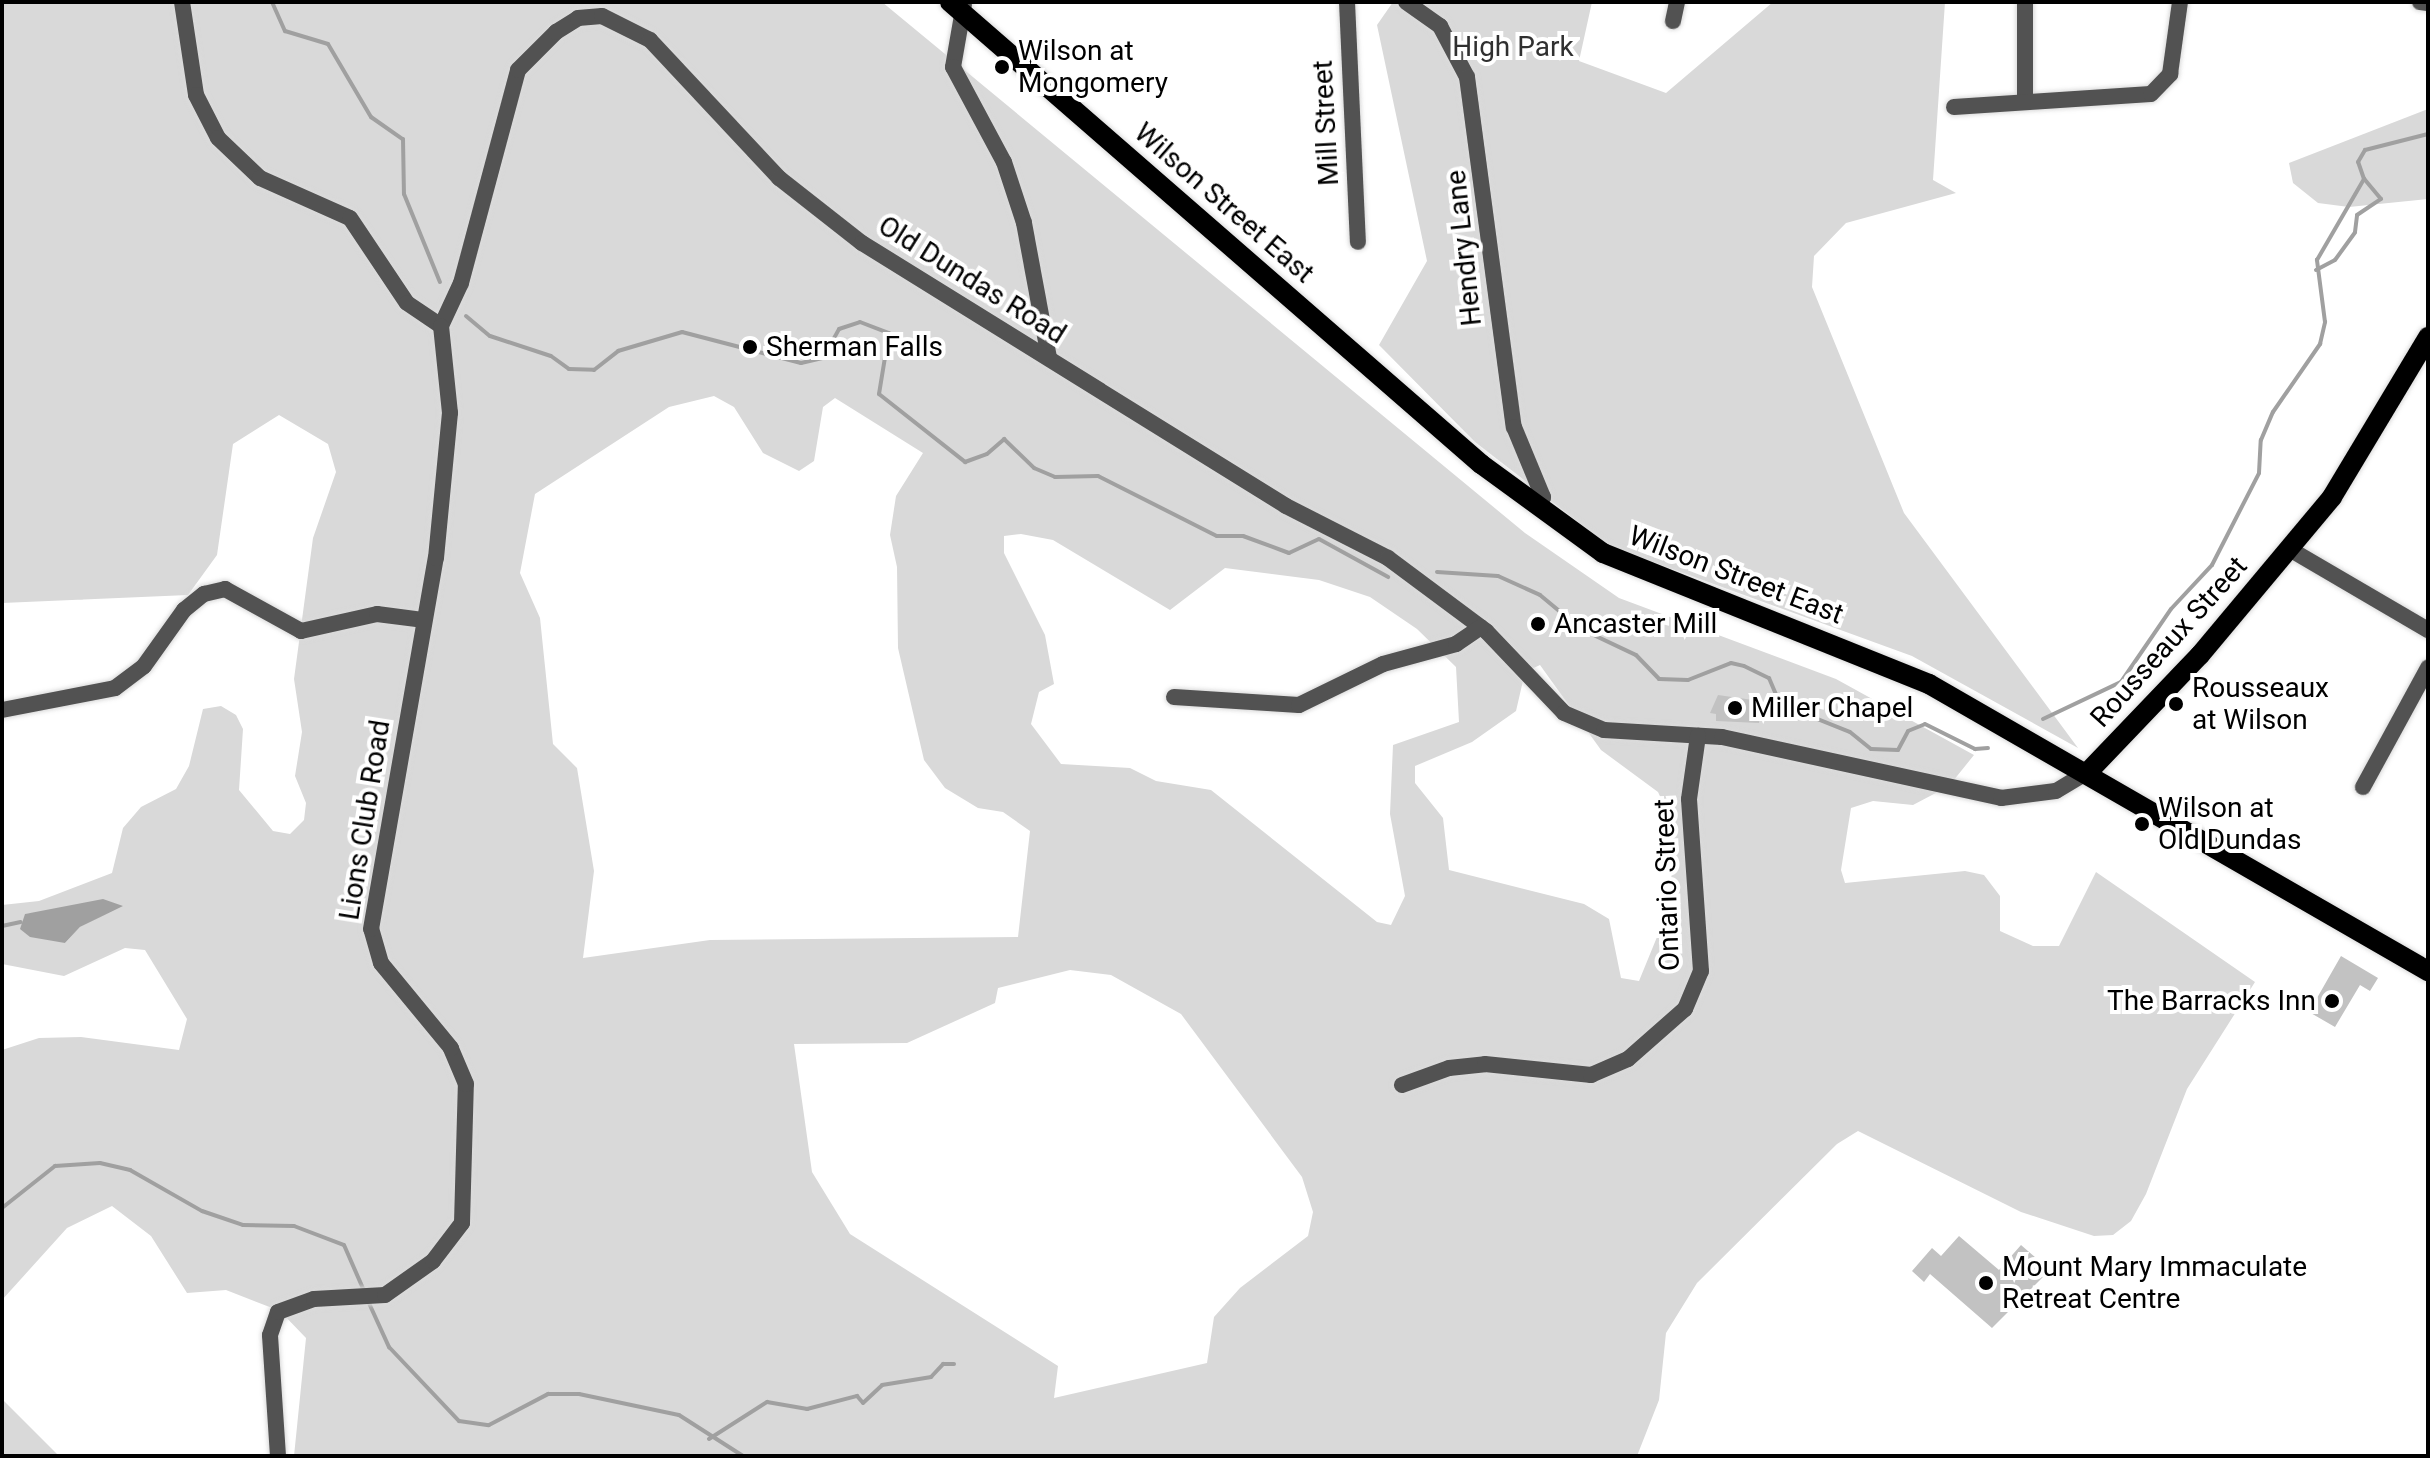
<!DOCTYPE html>
<html>
<head>
<meta charset="utf-8">
<style>
  body { margin:0 }
  #map { position:relative; width:2430px; height:1458px; overflow:hidden; background:#fff; font-family:Roboto,sans-serif }
  div>[style] { position:absolute }
  .green>* { inset:0; background:#d9d9d9 }
  .water>* { inset:0; background:#a0a0a0 }
  .stream>* { height:4px; margin:-2px; padding:0 2px; transform-origin:2px; border-radius:2px; background:#a0a0a0 }
  .building>* { inset:0; background:#c2c2c2 }
  .roads { filter:drop-shadow(0 0 2px #dbdbdb) drop-shadow(0 0 2px #dbdbdb) }
  .minor>* { height:16px; margin:-8px; padding:0 8px; transform-origin:8px; border-radius:8px; background:#525252 }
  .major>* { height:20px; margin:-10px; padding:0 10px; transform-origin:10px; border-radius:10px; background:#000 }
  .dots>* { width:22px; height:22px; translate:-50% -50%; box-sizing:border-box; border:4px solid #fff; border-radius:50% }
  span { translate:-50% -50%; white-space:nowrap; text-align:center; line-height:1.15; -webkit-text-stroke:8px #fff; paint-order:stroke }
  .park-label { font-size:28px; color:#303030 }
  .poi-label { font-size:28px; color:#000 }
  .left { translate:0 -50%; text-align:left }
  .right { translate:-100% -50%; text-align:right }
  .street-label { font-size:28px; color:#000 }
  .frame { position:absolute; inset:0; border:4px solid #000; pointer-events:none }
</style>
</head>
<body>
<div id="map">
  <div class="green">
    <div style="clip-path:polygon(evenodd,2px 2px,882px 2px,1525px 533px,1619px 598px,1836px 679px,1974px 755px,1949px 786px,1913px 805px,1873px 801px,1851px 808px,1841px 870px,1845px 883px,1965px 871px,1984px 875px,2000px 896px,2000px 931px,2033px 946px,2059px 946px,2096px 872px,2255px 982px,2187px 1089px,2146px 1194px,2131px 1221px,2113px 1235px,2094px 1236px,2021px 1212px,1858px 1131px,1837px 1144px,1697px 1283px,1666px 1333px,1659px 1400px,1637px 1456px,294px 1456px,306px 1338px,280px 1311px,226px 1290px,187px 1293px,151px 1236px,112px 1206px,67px 1228px,2px 1300px,2px 1050px,39px 1038px,81px 1037px,179px 1050px,187px 1019px,145px 950px,125px 948px,64px 976px,2px 964px,2px 905px,39px 901px,112px 873px,123px 828px,141px 807px,176px 789px,189px 766px,203px 709px,221px 706px,236px 715px,243px 729px,239px 790px,273px 831px,290px 834px,304px 820px,306px 803px,295px 776px,302px 732px,294px 679px,313px 538px,336px 472px,328px 444px,279px 415px,233px 444px,217px 555px,188px 595px,2px 603px,2px 2px,714px 396px,734px 407px,763px 453px,799px 471px,814px 461px,823px 407px,835px 398px,923px 453px,896px 496px,890px 535px,897px 567px,898px 648px,924px 760px,945px 788px,978px 808px,1003px 812px,1030px 831px,1018px 937px,710px 940px,583px 958px,594px 871px,577px 768px,553px 744px,540px 618px,520px 573px,535px 494px,669px 407px,714px 396px,2px 2px,1021px 534px,1053px 540px,1170px 610px,1225px 568px,1319px 580px,1370px 597px,1417px 629px,1456px 667px,1459px 722px,1393px 745px,1390px 814px,1405px 896px,1391px 925px,1377px 922px,1211px 790px,1156px 781px,1130px 768px,1061px 764px,1031px 724px,1039px 692px,1054px 684px,1045px 635px,1004px 553px,1004px 536px,1021px 534px,2px 2px,1540px 665px,1601px 750px,1658px 792px,1670px 818px,1674px 858px,1666px 915px,1639px 981px,1621px 978px,1609px 919px,1584px 904px,1449px 870px,1443px 818px,1415px 783px,1415px 766px,1472px 742px,1516px 711px,1525px 672px,1540px 665px,2px 2px,121px 906px,80px 927px,65px 943px,25px 914px,121px 906px,2px 2px,1070px 970px,1111px 975px,1181px 1014px,1302px 1177px,1313px 1212px,1308px 1236px,1240px 1288px,1214px 1317px,1207px 1363px,1054px 1398px,1058px 1366px,850px 1234px,812px 1172px,794px 1044px,907px 1043px,995px 1003px,998px 988px,1070px 970px)"></div>
    <div style="clip-path:polygon(1393px 2px,1592px 2px,1579px 61px,1666px 93px,1773px 2px,1945px 2px,1933px 180px,1956px 193px,1846px 223px,1814px 256px,1812px 287px,1904px 513px,2078px 748px,1912px 656px,1609px 546px,1475px 442px,1379px 345px,1427px 261px,1377px 25px)"></div>
    <div style="clip-path:polygon(2428px 109px,2428px 199px,2349px 207px,2318px 203px,2293px 183px,2289px 163px)"></div>
    <div style="clip-path:polygon(2px 1399px,59px 1456px,2px 1456px)"></div>
  </div>
  <div class="water">
    <div style="clip-path:polygon(103px 899px,123px 906px,80px 927px,65px 943px,30px 937px,20px 929px,25px 914px)"></div>
  </div>
  <div class="stream">
    <div style="left:272px;top:2px;width:32px;rotate:66deg"></div>
    <div style="left:285px;top:31px;width:45px;rotate:16.8deg"></div>
    <div style="left:328px;top:44px;width:85px;rotate:59.5deg"></div>
    <div style="left:371px;top:117px;width:39px;rotate:35deg"></div>
    <div style="left:403px;top:139px;width:55px;rotate:89deg"></div>
    <div style="left:404px;top:194px;width:95px;rotate:67.8deg"></div>
    <div style="left:2316px;top:270px;width:21px;rotate:-28deg"></div>
    <div style="left:2335px;top:260px;width:34px;rotate:-54deg"></div>
    <div style="left:2355px;top:232px;width:17px;rotate:-83deg"></div>
    <div style="left:2357px;top:215px;width:29px;rotate:-34deg"></div>
    <div style="left:2381px;top:199px;width:26px;rotate:-130deg"></div>
    <div style="left:466px;top:316px;width:31px;rotate:40deg"></div>
    <div style="left:490px;top:336px;width:64px;rotate:18.2deg"></div>
    <div style="left:551px;top:356px;width:22px;rotate:36deg"></div>
    <div style="left:569px;top:369px;width:25px;rotate:2deg"></div>
    <div style="left:594px;top:370px;width:31px;rotate:-38deg"></div>
    <div style="left:618px;top:351px;width:67px;rotate:-16.5deg"></div>
    <div style="left:682px;top:332px;width:123px;rotate:14.6deg"></div>
    <div style="left:801px;top:363px;width:23px;rotate:-13deg"></div>
    <div style="left:823px;top:358px;width:33px;rotate:-61deg"></div>
    <div style="left:839px;top:329px;width:22px;rotate:-18deg"></div>
    <div style="left:860px;top:322px;width:31px;rotate:21deg"></div>
    <div style="left:889px;top:333px;width:62px;rotate:99.3deg"></div>
    <div style="left:879px;top:394px;width:110px;rotate:38.3deg"></div>
    <div style="left:965px;top:462px;width:23px;rotate:-20deg"></div>
    <div style="left:987px;top:454px;width:23px;rotate:-41deg"></div>
    <div style="left:1004px;top:439px;width:42px;rotate:44deg"></div>
    <div style="left:1034px;top:468px;width:23px;rotate:23deg"></div>
    <div style="left:1055px;top:477px;width:43px;rotate:-1.3deg"></div>
    <div style="left:1098px;top:476px;width:133px;rotate:26.8deg"></div>
    <div style="left:1217px;top:536px;width:26px"></div>
    <div style="left:1243px;top:536px;width:49px;rotate:20.3deg"></div>
    <div style="left:1289px;top:553px;width:33px;rotate:-25deg"></div>
    <div style="left:1319px;top:539px;width:79px;rotate:28.8deg"></div>
    <div style="left:1437px;top:572px;width:61px;rotate:3.8deg"></div>
    <div style="left:1498px;top:576px;width:46px;rotate:24.3deg"></div>
    <div style="left:1540px;top:595px;width:53px;rotate:39.7deg"></div>
    <div style="left:1581px;top:629px;width:61px;rotate:25.3deg"></div>
    <div style="left:1636px;top:655px;width:33px;rotate:46deg"></div>
    <div style="left:1659px;top:679px;width:29px;rotate:2deg"></div>
    <div style="left:1688px;top:680px;width:46px;rotate:-21.6deg"></div>
    <div style="left:1731px;top:663px;width:13px;rotate:13deg"></div>
    <div style="left:1744px;top:666px;width:28px;rotate:26deg"></div>
    <div style="left:1769px;top:678px;width:28px;rotate:67deg"></div>
    <div style="left:1780px;top:704px;width:75px;rotate:21.8deg"></div>
    <div style="left:1850px;top:732px;width:27px;rotate:39deg"></div>
    <div style="left:1871px;top:749px;width:27px;rotate:2deg"></div>
    <div style="left:1898px;top:750px;width:21px;rotate:-62deg"></div>
    <div style="left:1908px;top:731px;width:18px;rotate:-22deg"></div>
    <div style="left:1925px;top:724px;width:56px;rotate:26.6deg"></div>
    <div style="left:1975px;top:749px;width:13px;rotate:-4deg"></div>
    <div style="left:2043px;top:719px;width:86px;rotate:-25.4deg"></div>
    <div style="left:2121px;top:682px;width:88px;rotate:-55.6deg"></div>
    <div style="left:2171px;top:609px;width:60px;rotate:-47deg"></div>
    <div style="left:2212px;top:565px;width:103px;rotate:-62.9deg"></div>
    <div style="left:2259px;top:473px;width:33px;rotate:-87deg"></div>
    <div style="left:2261px;top:440px;width:30px;rotate:-67deg"></div>
    <div style="left:2273px;top:412px;width:83px;rotate:-55.3deg"></div>
    <div style="left:2320px;top:344px;width:23px;rotate:-77deg"></div>
    <div style="left:2325px;top:322px;width:63px;rotate:-97.4deg"></div>
    <div style="left:2317px;top:260px;width:94px;rotate:-59.9deg"></div>
    <div style="left:2364px;top:179px;width:18px;rotate:-109deg"></div>
    <div style="left:2358px;top:162px;width:14px;rotate:-60deg"></div>
    <div style="left:2365px;top:150px;width:65px;rotate:-14.3deg"></div>
    <div style="left:2px;top:926px;width:19px;rotate:-12deg"></div>
    <div style="left:2px;top:1208px;width:68px;rotate:-38.4deg"></div>
    <div style="left:55px;top:1166px;width:45px;rotate:-3.8deg"></div>
    <div style="left:100px;top:1163px;width:31px;rotate:13deg"></div>
    <div style="left:130px;top:1170px;width:83px;rotate:29.7deg"></div>
    <div style="left:202px;top:1211px;width:43px;rotate:18.9deg"></div>
    <div style="left:243px;top:1225px;width:51px;rotate:1.1deg"></div>
    <div style="left:294px;top:1226px;width:53px;rotate:20.8deg"></div>
    <div style="left:344px;top:1245px;width:52px;rotate:66.4deg"></div>
    <div style="left:368px;top:1301px;width:51px;rotate:65.5deg"></div>
    <div style="left:389px;top:1347px;width:102px;rotate:46.6deg"></div>
    <div style="left:459px;top:1421px;width:30px;rotate:8deg"></div>
    <div style="left:489px;top:1425px;width:67px;rotate:-27.7deg"></div>
    <div style="left:548px;top:1394px;width:31px"></div>
    <div style="left:579px;top:1394px;width:102px;rotate:11.9deg"></div>
    <div style="left:679px;top:1415px;width:76px;rotate:32.6deg"></div>
    <div style="left:709px;top:1439px;width:69px;rotate:-32.5deg"></div>
    <div style="left:767px;top:1402px;width:41px;rotate:9.9deg"></div>
    <div style="left:807px;top:1409px;width:52px;rotate:-14.6deg"></div>
    <div style="left:857px;top:1396px;width:9px;rotate:49deg"></div>
    <div style="left:863px;top:1403px;width:26px;rotate:-43deg"></div>
    <div style="left:882px;top:1385px;width:50px;rotate:-9.3deg"></div>
    <div style="left:931px;top:1377px;width:18px;rotate:-47deg"></div>
    <div style="left:943px;top:1364px;width:11px"></div>
  </div>
  <div class="building">
    <div style="clip-path:polygon(1718px 695px,1760px 701px,1759px 723px,1716px 721px,1716px 714px,1710px 713px)"></div>
    <div style="clip-path:polygon(2341px 956px,2378px 978px,2370px 991px,2360px 985px,2335px 1027px,2309px 1012px)"></div>
    <div style="clip-path:polygon(1959px 1236px,1999px 1270px,2021px 1245px,2050px 1270px,1992px 1328px,1930px 1274px,1924px 1282px,1912px 1271px,1932px 1248px,1941px 1256px)"></div>
  </div>
  <div class="roads">
    <div class="minor">
      <div style="left:182px;top:2px;width:94px;rotate:81.4deg"></div>
      <div style="left:196px;top:95px;width:48px;rotate:62.9deg"></div>
      <div style="left:218px;top:138px;width:58px;rotate:43.6deg"></div>
      <div style="left:260px;top:178px;width:98px;rotate:24deg"></div>
      <div style="left:350px;top:218px;width:102px;rotate:56.2deg"></div>
      <div style="left:407px;top:303px;width:41px;rotate:34.1deg"></div>
      <div style="left:1347px;top:2px;width:240px;rotate:87.4deg"></div>
      <div style="left:1406px;top:2px;width:42px;rotate:35.2deg"></div>
      <div style="left:1440px;top:26px;width:58px;rotate:62.1deg"></div>
      <div style="left:1467px;top:77px;width:353px;rotate:82.4deg"></div>
      <div style="left:1514px;top:427px;width:76px;rotate:67.5deg"></div>
      <div style="left:1543px;top:497px;width:11px;rotate:105deg"></div>
      <div style="left:2025px;top:2px;width:100px;rotate:90deg"></div>
      <div style="left:2420px;top:2px;width:8px;rotate:7deg"></div>
      <div style="left:964px;top:4px;width:64px;rotate:99.9deg"></div>
      <div style="left:953px;top:67px;width:108px;rotate:61.8deg"></div>
      <div style="left:1004px;top:162px;width:64px;rotate:71.8deg"></div>
      <div style="left:1024px;top:223px;width:137px;rotate:79.5deg"></div>
      <div style="left:1673px;top:21px;width:19px;rotate:-78deg"></div>
      <div style="left:1954px;top:107px;width:197px;rotate:-3.8deg"></div>
      <div style="left:2151px;top:94px;width:28px;rotate:-46deg"></div>
      <div style="left:2170px;top:74px;width:73px;rotate:-82.1deg"></div>
      <div style="left:441px;top:326px;width:47px;rotate:-65.1deg"></div>
      <div style="left:461px;top:283px;width:220px;rotate:-75deg"></div>
      <div style="left:518px;top:70px;width:54px;rotate:-45deg"></div>
      <div style="left:556px;top:32px;width:26px;rotate:-32deg"></div>
      <div style="left:578px;top:18px;width:24px;rotate:-5deg"></div>
      <div style="left:602px;top:16px;width:54px;rotate:26.6deg"></div>
      <div style="left:650px;top:40px;width:189px;rotate:46.9deg"></div>
      <div style="left:779px;top:178px;width:105px;rotate:38.1deg"></div>
      <div style="left:862px;top:243px;width:499px;rotate:31.8deg"></div>
      <div style="left:1286px;top:506px;width:114px;rotate:27deg"></div>
      <div style="left:1388px;top:558px;width:122px;rotate:36.7deg"></div>
      <div style="left:1486px;top:631px;width:113px;rotate:46.4deg"></div>
      <div style="left:1564px;top:713px;width:43px;rotate:23deg"></div>
      <div style="left:1604px;top:730px;width:118px;rotate:3.4deg"></div>
      <div style="left:1722px;top:737px;width:286px;rotate:12.3deg"></div>
      <div style="left:2001px;top:798px;width:55px;rotate:-7.3deg"></div>
      <div style="left:2056px;top:791px;width:39px;rotate:-31deg"></div>
      <div style="left:2291px;top:550px;width:159px;rotate:30.3deg"></div>
      <div style="left:1174px;top:697px;width:125px;rotate:3.7deg"></div>
      <div style="left:1299px;top:705px;width:93px;rotate:-26deg"></div>
      <div style="left:1383px;top:664px;width:76px;rotate:-15.3deg"></div>
      <div style="left:1456px;top:644px;width:30px;rotate:-34deg"></div>
      <div style="left:2px;top:710px;width:115px;rotate:-11deg"></div>
      <div style="left:115px;top:688px;width:36px;rotate:-37deg"></div>
      <div style="left:144px;top:666px;width:69px;rotate:-54.5deg"></div>
      <div style="left:184px;top:610px;width:26px;rotate:-39deg"></div>
      <div style="left:204px;top:594px;width:22px;rotate:-13deg"></div>
      <div style="left:225px;top:589px;width:87px;rotate:28.9deg"></div>
      <div style="left:301px;top:631px;width:78px;rotate:-12.6deg"></div>
      <div style="left:377px;top:614px;width:46px;rotate:7.4deg"></div>
      <div style="left:2363px;top:787px;width:136px;rotate:-61.4deg"></div>
      <div style="left:1402px;top:1085px;width:50px;rotate:-19.9deg"></div>
      <div style="left:1449px;top:1068px;width:36px;rotate:-6deg"></div>
      <div style="left:1485px;top:1064px;width:107px;rotate:5.9deg"></div>
      <div style="left:1591px;top:1075px;width:40px;rotate:-23.4deg"></div>
      <div style="left:1628px;top:1059px;width:76px;rotate:-41.3deg"></div>
      <div style="left:1685px;top:1009px;width:41px;rotate:-67.2deg"></div>
      <div style="left:1701px;top:971px;width:172px;rotate:-94deg"></div>
      <div style="left:1689px;top:799px;width:64px;rotate:-81.9deg"></div>
      <div style="left:278px;top:1456px;width:121px;rotate:-93.8deg"></div>
      <div style="left:270px;top:1335px;width:24px;rotate:-71deg"></div>
      <div style="left:278px;top:1312px;width:38px;rotate:-20deg"></div>
      <div style="left:314px;top:1299px;width:71px;rotate:-3.2deg"></div>
      <div style="left:385px;top:1295px;width:59px;rotate:-35.3deg"></div>
      <div style="left:433px;top:1261px;width:48px;rotate:-52.7deg"></div>
      <div style="left:462px;top:1223px;width:139px;rotate:-88.4deg"></div>
      <div style="left:466px;top:1084px;width:39px;rotate:-113deg"></div>
      <div style="left:451px;top:1048px;width:110px;rotate:-129.5deg"></div>
      <div style="left:381px;top:963px;width:35px;rotate:-106deg"></div>
      <div style="left:371px;top:929px;width:377px;rotate:-80.1deg"></div>
      <div style="left:436px;top:558px;width:146px;rotate:-84.5deg"></div>
      <div style="left:450px;top:413px;width:87px;rotate:-95.9deg"></div>
    </div>
    <div class="major">
      <div style="left:950px;top:2px;width:704px;rotate:41.03deg"></div>
      <div style="left:1481px;top:464px;width:151px;rotate:36.1deg"></div>
      <div style="left:1603px;top:553px;width:351px;rotate:21.9deg"></div>
      <div style="left:1929px;top:684px;width:576px;rotate:29.91deg"></div>
      <div style="left:2089px;top:771px;width:161px;rotate:-46.3deg"></div>
      <div style="left:2200px;top:655px;width:206px;rotate:-50.1deg"></div>
      <div style="left:2332px;top:497px;width:187px;rotate:-59deg"></div>
    </div>
  </div>
  <div class="dots">
    <div style="left:1002px;top:67px;background:#000"></div>
    <div style="left:750px;top:347px;background:#000"></div>
    <div style="left:1538px;top:624px;background:#000"></div>
    <div style="left:2176px;top:704px;background:#000"></div>
    <div style="left:1735px;top:708px;background:#000"></div>
    <div style="left:2142px;top:824px;background:#000"></div>
    <div style="left:2332px;top:1001px;background:#000"></div>
    <div style="left:1986px;top:1283px;background:#000"></div>
  </div>
  <div class="park-label">
    <span style="left:1513px;top:47px">High Park</span>
  </div>
  <div class="poi-label">
    <span class="left" style="left:1018px;top:67px">Wilson at<br>Mongomery</span>
    <span class="left" style="left:766px;top:347px">Sherman Falls</span>
    <span class="left" style="left:1554px;top:624px">Ancaster Mill</span>
    <span class="left" style="left:2192px;top:704px">Rousseaux<br>at Wilson</span>
    <span class="left" style="left:1751px;top:708px">Miller Chapel</span>
    <span class="left" style="left:2158px;top:824px">Wilson at<br>Old Dundas</span>
    <span class="right" style="left:2316px;top:1001px">The Barracks Inn</span>
    <span class="left" style="left:2002px;top:1283px">Mount Mary Immaculate<br>Retreat Centre</span>
  </div>
  <div class="street-label">
    <span style="left:1326px;top:123px;rotate:-93deg">Mill Street</span>
    <span style="left:1224px;top:203px;rotate:41deg">Wilson Street East</span>
    <span style="left:1464px;top:248px;rotate:-96deg">Hendry Lane</span>
    <span style="left:972px;top:280px;rotate:32deg">Old Dundas Road</span>
    <span style="left:1736px;top:575px;rotate:21deg">Wilson Street East</span>
    <span style="left:2169px;top:642px;rotate:-48deg">Rousseaux Street</span>
    <span style="left:365px;top:820px;rotate:-81deg">Lions Club Road</span>
    <span style="left:1667px;top:885px;rotate:-92deg">Ontario Street</span>
  </div>
  <div class="frame"></div>
</div>
</body>
</html>
